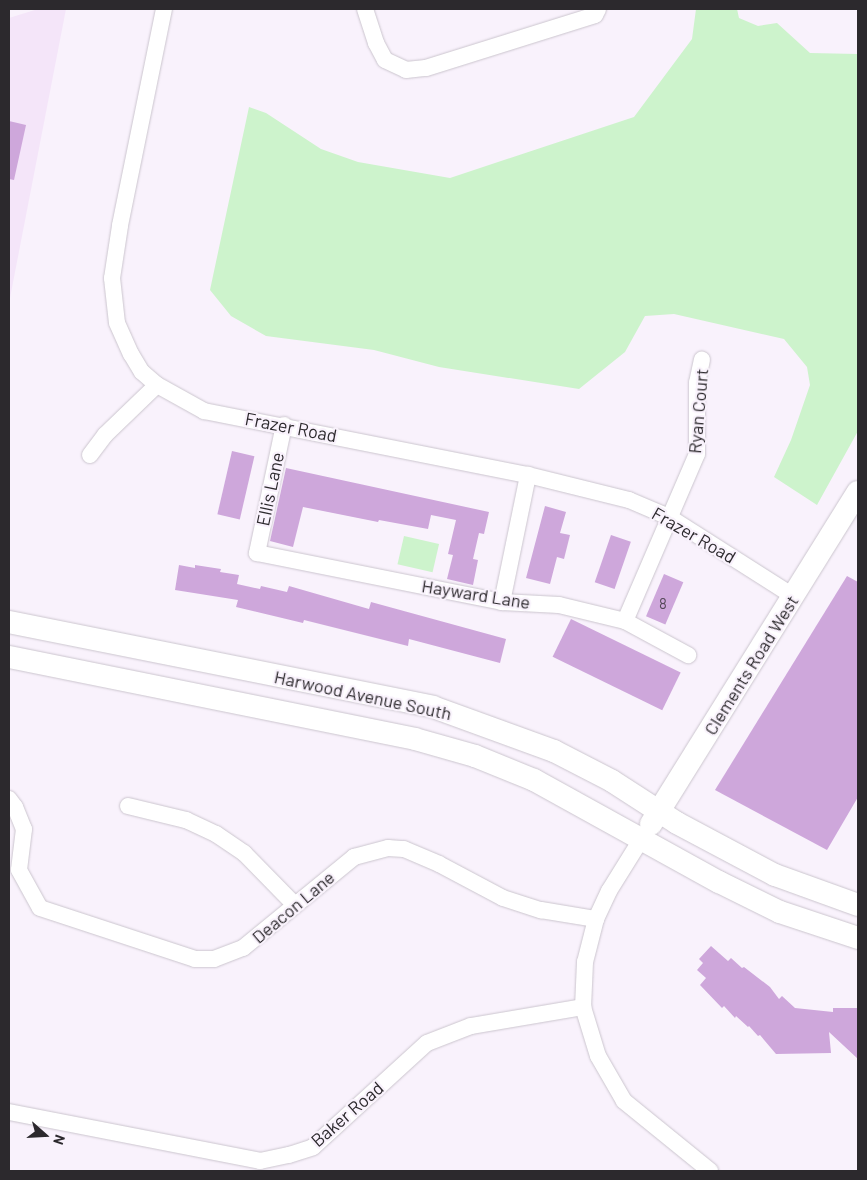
<!DOCTYPE html>
<html>
<head>
<meta charset="utf-8">
<style>
  body { margin:0 }
  #map { position:relative; width:867px; height:1180px; overflow:hidden; background:#f9f2fc; font-family:Barlow,sans-serif }
  div>[style] { position:absolute }
  .commercial>* { inset:0; background:#f4e5f9 }
  .green>* { inset:0; background:#cdf3cc; transform-origin:0 0 }
  .building>* { inset:0; background:#cea7db; transform-origin:0 0 }
  .roads { filter:drop-shadow(0 0 1px #cbc5ce) drop-shadow(0 0 1px #cbc5ce) }
  .street>* { height:16px; margin:-8px; padding:0 8px; transform-origin:8px; border-radius:8px; background:#fff }
  .secondary>* { height:22px; margin:-11px; padding:0 11px; transform-origin:11px; border-radius:11px; background:#fff }
  span { translate:-50% -50%; white-space:nowrap; text-align:center; line-height:1.15; -webkit-text-stroke:4.5px #f9f2fc; paint-order:stroke }
  .number-label { font-size:15px; color:#544858 }
  .number-label span { -webkit-text-stroke-width:0 }
  .street-label { font-size:18px; color:#2c292d }
  .frame { position:absolute; inset:0; border:10px solid #2c292d; pointer-events:none }
  .north { position:absolute; left:20px; top:1110px; width:50px; height:50px; -webkit-text-stroke:4px #f9f2fc; paint-order:stroke; rotate:109deg; font-size:14px; font-weight:700; line-height:20px; text-align:center; color:#2c292d }
  .north::after { content:''; display:block; margin:auto; width:18px; height:22px; background:#2c292d; clip-path:polygon(50% 0,100% 100%,50% 72%,0 100%) }
</style>
</head>
<body>
<div id="map">
  <div class="commercial">
    <div style="clip-path:polygon(38px 9px,66px 9px,9px 303px,9px 18px)"></div>
  </div>
  <div class="green">
    <div style="clip-path:polygon(696px 9px,737px 9px,739px 18px,758px 26px,777px 23px,810px 53px,858px 54px,858px 431px,817px 505px,774px 477px,791px 440px,810px 385px,807px 367px,784px 339px,674px 314px,645px 316px,625px 352px,579px 389px,439px 367px,374px 350px,266px 336px,231px 316px,210px 290px,249px 107px,266px 113px,321px 149px,358px 162px,450px 178px,634px 117px,692px 39px)"></div>
    <div style="left:404px;top:536px;width:36px;height:29px;rotate:13deg"></div>
  </div>
  <div class="building">
    <div style="clip-path:polygon(9px 121px,26px 125px,14px 180px,9px 179px)"></div>
    <div style="left:232px;top:451px;width:23px;height:65px;rotate:13deg"></div>
    <div style="clip-path:polygon(286px 468px,489px 512px,484px 534px,479px 533px,473px 559px,478px 560px,473px 585px,447px 579px,453px 555px,448px 554px,456px 520px,431px 515px,428px 529px,379px 520px,378px 522px,303px 507px,293px 547px,270px 541px)"></div>
    <div style="clip-path:polygon(545px 506px,566px 512px,560px 533px,570px 535px,564px 559px,557px 557px,550px 584px,526px 578px)"></div>
    <div style="left:611px;top:535px;width:21px;height:50px;rotate:19deg"></div>
    <div style="clip-path:polygon(179px 565px,195px 568px,195px 565px,221px 569px,220px 572px,239px 575px,237px 584px,260px 589px,261px 586px,287px 592px,289px 586px,369px 609px,371px 602px,506px 639px,500px 663px,409px 639px,408px 646px,304px 620px,303px 623px,236px 607px,238px 600px,175px 590px)"></div>
    <div style="left:664px;top:574px;width:21px;height:46px;rotate:23deg"></div>
    <div style="clip-path:polygon(847px 576px,858px 582px,858px 797px,827px 850px,715px 790px)"></div>
    <div style="left:571px;top:619px;width:122px;height:42px;rotate:26deg"></div>
    <div style="clip-path:polygon(711px 946px,728px 961px,731px 958px,742px 968px,744px 967px,770px 987px,779px 999px,782px 996px,795px 1008px,833px 1012px,833px 1008px,858px 1008px,858px 1059px,829px 1032px,831px 1053px,776px 1054px,760px 1035px,758px 1036px,749px 1026px,748px 1027px,736px 1016px,735px 1018px,724px 1006px,722px 1008px,700px 985px,706px 978px,697px 970px,703px 963px,699px 959px)"></div>
  </div>
  <div class="roads">
    <div class="street">
      <div style="left:164px;top:9px;width:221px;rotate:101.5deg"></div>
      <div style="left:120px;top:226px;width:53px;rotate:98.7deg"></div>
      <div style="left:112px;top:278px;width:45px;rotate:83.7deg"></div>
      <div style="left:117px;top:323px;width:34px;rotate:66deg"></div>
      <div style="left:131px;top:354px;width:21px;rotate:59deg"></div>
      <div style="left:142px;top:372px;width:20px;rotate:41deg"></div>
      <div style="left:157px;top:385px;width:54px;rotate:29deg"></div>
      <div style="left:204px;top:411px;width:330px;rotate:11.2deg"></div>
      <div style="left:528px;top:475px;width:104px;rotate:13.9deg"></div>
      <div style="left:629px;top:500px;width:43px;rotate:23deg"></div>
      <div style="left:669px;top:517px;width:147px;rotate:32.5deg"></div>
      <div style="left:365px;top:9px;width:36px;rotate:72deg"></div>
      <div style="left:376px;top:43px;width:19px;rotate:62deg"></div>
      <div style="left:385px;top:60px;width:23px;rotate:25deg"></div>
      <div style="left:406px;top:70px;width:20px;rotate:-6deg"></div>
      <div style="left:426px;top:68px;width:177px;rotate:-17.4deg"></div>
      <div style="left:595px;top:15px;width:7px;rotate:-63deg"></div>
      <div style="left:284px;top:425px;width:131px;rotate:101.9deg"></div>
      <div style="left:257px;top:553px;width:250px;rotate:11.3deg"></div>
      <div style="left:502px;top:602px;width:57px;rotate:3deg"></div>
      <div style="left:559px;top:605px;width:68px;rotate:13.6deg"></div>
      <div style="left:625px;top:621px;width:72px;rotate:28.4deg"></div>
      <div style="left:90px;top:455px;width:25px;rotate:-53deg"></div>
      <div style="left:105px;top:435px;width:72px;rotate:-43.9deg"></div>
      <div style="left:502px;top:602px;width:130px;rotate:-78.4deg"></div>
      <div style="left:625px;top:621px;width:182px;rotate:-66.7deg"></div>
      <div style="left:697px;top:454px;width:71px;rotate:-90deg"></div>
      <div style="left:697px;top:383px;width:24px;rotate:-78deg"></div>
      <div style="left:9px;top:799px;width:10px;rotate:53deg"></div>
      <div style="left:15px;top:807px;width:24px;rotate:68deg"></div>
      <div style="left:24px;top:829px;width:41px;rotate:97deg"></div>
      <div style="left:19px;top:870px;width:43px;rotate:61.1deg"></div>
      <div style="left:40px;top:908px;width:163px;rotate:18.2deg"></div>
      <div style="left:195px;top:959px;width:19px"></div>
      <div style="left:214px;top:959px;width:31px;rotate:-21deg"></div>
      <div style="left:243px;top:948px;width:144px;rotate:-39.3deg"></div>
      <div style="left:354px;top:857px;width:35px;rotate:-15deg"></div>
      <div style="left:388px;top:848px;width:16px;rotate:4deg"></div>
      <div style="left:404px;top:849px;width:38px;rotate:23deg"></div>
      <div style="left:439px;top:864px;width:72px;rotate:28deg"></div>
      <div style="left:503px;top:898px;width:40px;rotate:18deg"></div>
      <div style="left:541px;top:910px;width:56px;rotate:9.3deg"></div>
      <div style="left:128px;top:806px;width:60px;rotate:13.6deg"></div>
      <div style="left:186px;top:820px;width:33px;rotate:25deg"></div>
      <div style="left:216px;top:834px;width:34px;rotate:34deg"></div>
      <div style="left:244px;top:853px;width:73px;rotate:45.6deg"></div>
      <div style="left:642px;top:838px;width:62px;rotate:121.9deg"></div>
      <div style="left:609px;top:891px;width:31px;rotate:115deg"></div>
      <div style="left:596px;top:919px;width:44px;rotate:104.3deg"></div>
      <div style="left:585px;top:962px;width:45px;rotate:92.5deg"></div>
      <div style="left:583px;top:1007px;width:51px;rotate:73deg"></div>
      <div style="left:598px;top:1056px;width:52px;rotate:60deg"></div>
      <div style="left:624px;top:1101px;width:111px;rotate:39.1deg"></div>
      <div style="left:9px;top:1112px;width:256px;rotate:11deg"></div>
      <div style="left:260px;top:1161px;width:30px;rotate:-12deg"></div>
      <div style="left:289px;top:1155px;width:25px;rotate:-18deg"></div>
      <div style="left:313px;top:1147px;width:154px;rotate:-42.4deg"></div>
      <div style="left:427px;top:1043px;width:47px;rotate:-21.1deg"></div>
      <div style="left:471px;top:1026px;width:114px;rotate:-9.6deg"></div>
    </div>
    <div class="secondary">
      <div style="left:9px;top:622px;width:432px;rotate:11.3deg"></div>
      <div style="left:433px;top:707px;width:129px;rotate:20deg"></div>
      <div style="left:554px;top:751px;width:65px;rotate:27.3deg"></div>
      <div style="left:612px;top:781px;width:77px;rotate:32.9deg"></div>
      <div style="left:677px;top:823px;width:111px;rotate:28deg"></div>
      <div style="left:775px;top:875px;width:88px;rotate:19.9deg"></div>
      <div style="left:9px;top:657px;width:414px;rotate:11.4deg"></div>
      <div style="left:415px;top:739px;width:62px;rotate:15.8deg"></div>
      <div style="left:475px;top:756px;width:64px;rotate:22.1deg"></div>
      <div style="left:534px;top:780px;width:211px;rotate:28.9deg"></div>
      <div style="left:719px;top:882px;width:68px;rotate:26.2deg"></div>
      <div style="left:780px;top:912px;width:82px;rotate:18.4deg"></div>
      <div style="left:651px;top:824px;width:391px;rotate:-58.1deg"></div>
    </div>
  </div>
  <div class="number-label">
    <span style="left:663px;top:604px">8</span>
  </div>
  <div class="street-label">
    <span style="left:698px;top:411px;rotate:-85deg">Ryan Court</span>
    <span style="left:291px;top:427px;rotate:11deg">Frazer Road</span>
    <span style="left:270px;top:489px;rotate:-78deg">Ellis Lane</span>
    <span style="left:694px;top:535px;rotate:30deg">Frazer Road</span>
    <span style="left:476px;top:594px;rotate:9deg">Hayward Lane</span>
    <span style="left:751px;top:665px;rotate:-58deg">Clements Road West</span>
    <span style="left:363px;top:695px;rotate:12deg">Harwood Avenue South</span>
    <span style="left:293px;top:907px;rotate:-40deg">Deacon Lane</span>
    <span style="left:347px;top:1114px;rotate:-41deg">Baker Road</span>
  </div>
  <div class="frame"></div>
  <div class="north">N</div>
</div>
</body>
</html>
